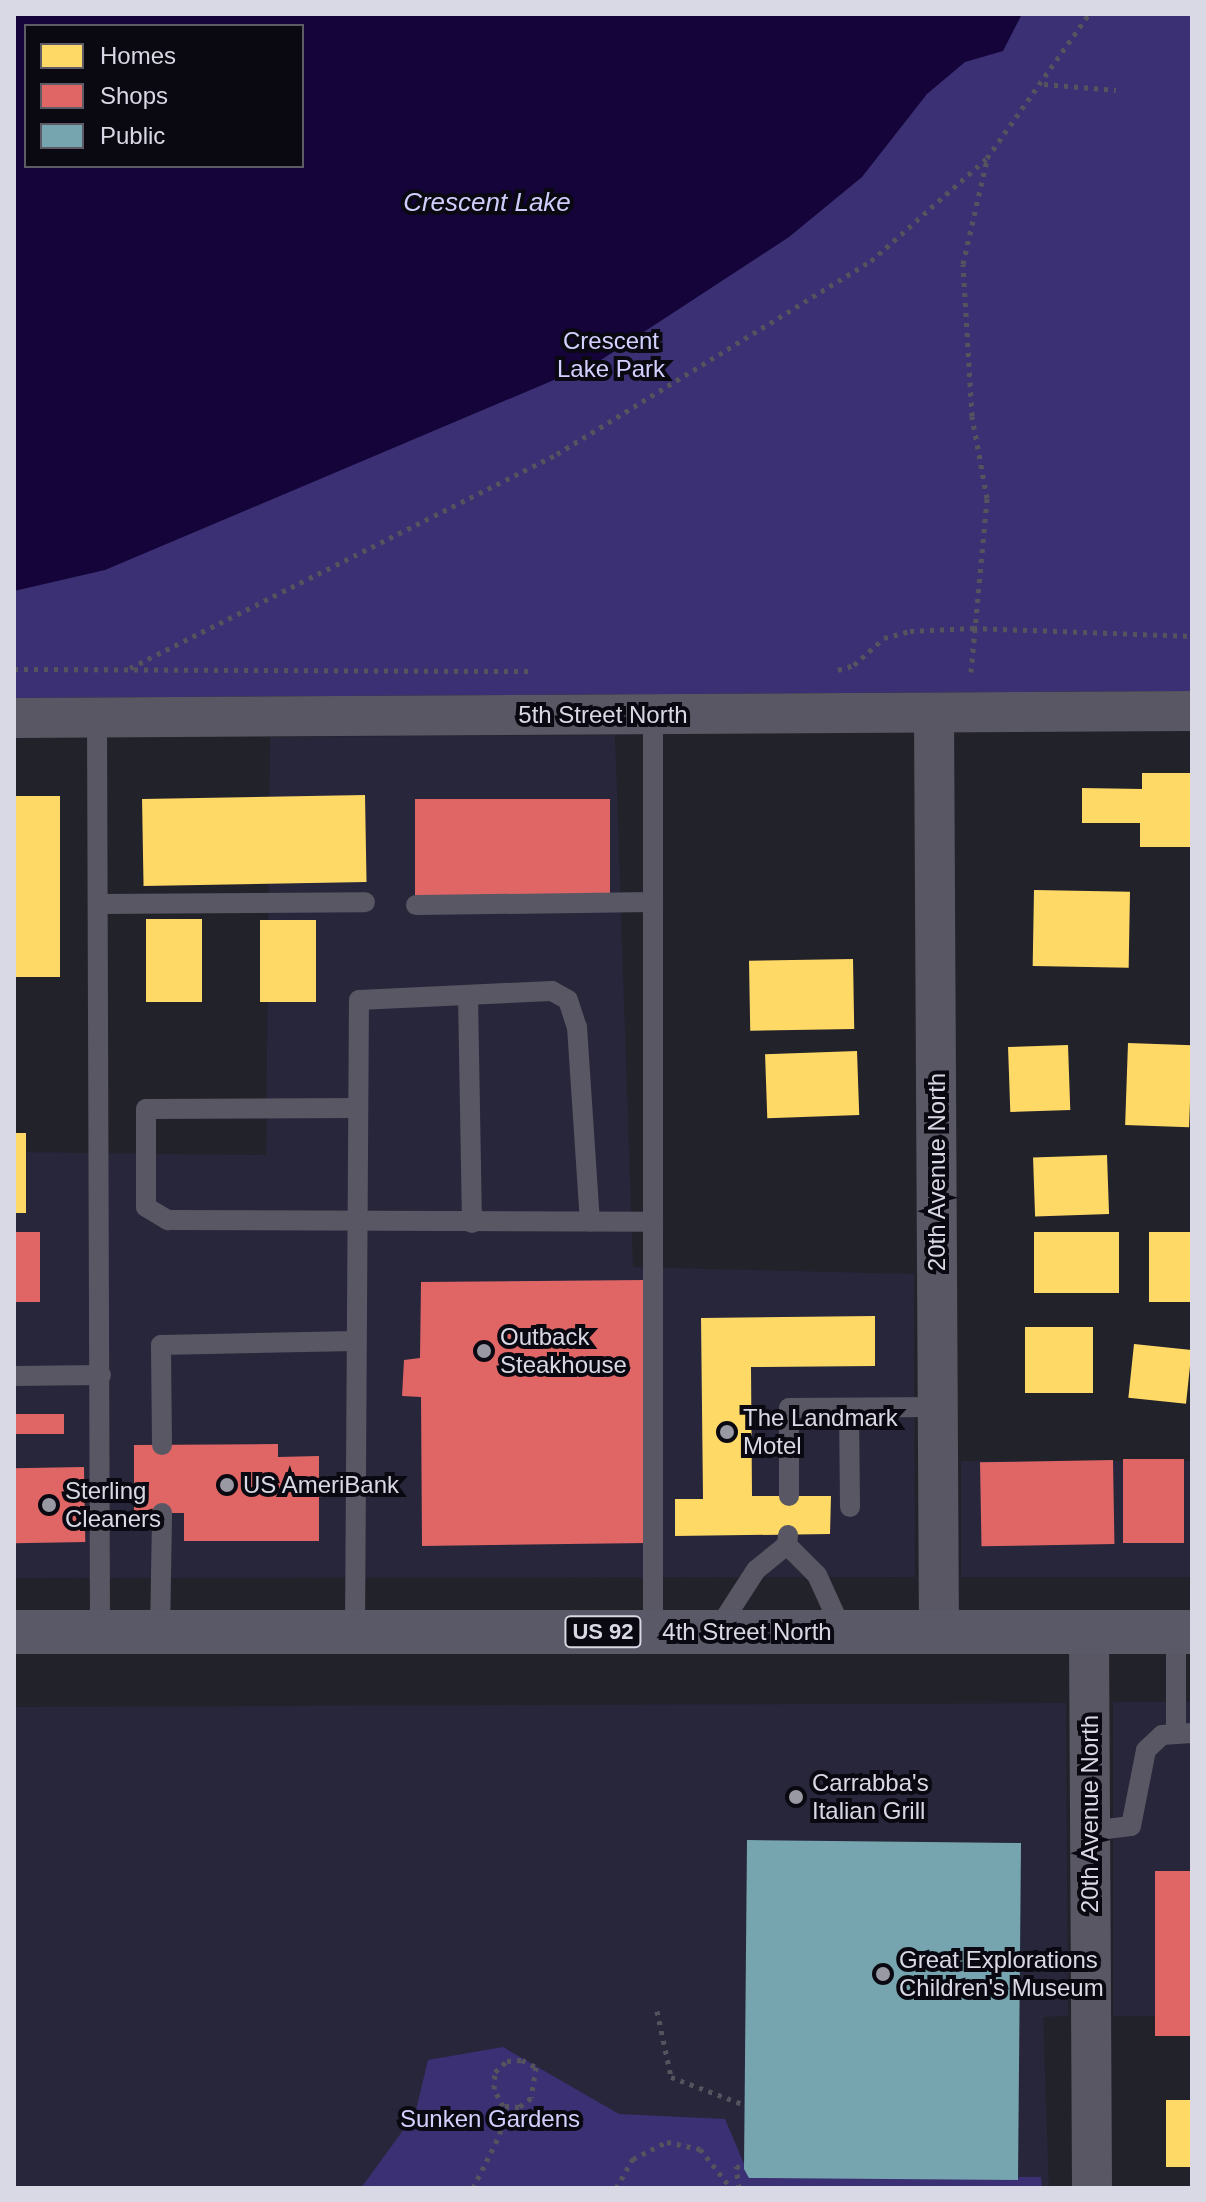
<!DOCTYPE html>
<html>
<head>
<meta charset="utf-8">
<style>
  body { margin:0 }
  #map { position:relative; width:1206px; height:2202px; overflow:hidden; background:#22222b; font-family:Helvetica,sans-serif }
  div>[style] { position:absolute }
  .built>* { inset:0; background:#27263b; transform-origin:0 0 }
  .green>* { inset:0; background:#3b3073 }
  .water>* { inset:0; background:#140439 }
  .homes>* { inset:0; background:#ffd966; transform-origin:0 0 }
  .shops>* { inset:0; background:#e06666; transform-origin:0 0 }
  .public>* { inset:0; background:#76a5af }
  .path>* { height:5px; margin-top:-2.5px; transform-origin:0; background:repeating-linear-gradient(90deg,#55545e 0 4px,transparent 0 10px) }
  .service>* { height:20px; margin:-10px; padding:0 10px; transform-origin:10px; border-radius:10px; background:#585763 }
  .minor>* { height:40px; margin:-20px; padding:0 20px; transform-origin:20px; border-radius:20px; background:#585763 }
  .primary>* { height:44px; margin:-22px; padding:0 22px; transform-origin:22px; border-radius:22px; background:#5a5968 }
  .dots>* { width:22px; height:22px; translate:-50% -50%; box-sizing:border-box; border:4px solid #0a0911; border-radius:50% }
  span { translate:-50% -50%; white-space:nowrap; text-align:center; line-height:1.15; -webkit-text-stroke:8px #0a0911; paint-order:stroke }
  .shield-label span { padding:2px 6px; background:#0a0911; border:2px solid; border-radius:6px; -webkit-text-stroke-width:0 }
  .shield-label { font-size:22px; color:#d9d9e5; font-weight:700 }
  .park-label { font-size:24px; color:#d3d1ff }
  .street-label { font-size:24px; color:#d9d9e5 }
  .poi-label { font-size:24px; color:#d9d9e5 }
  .left { translate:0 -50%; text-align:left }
  .water-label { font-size:26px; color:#cfcdfb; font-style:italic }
  .frame { position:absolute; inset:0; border:16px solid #d9d9e5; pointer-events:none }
  .legend { position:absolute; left:24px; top:24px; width:280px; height:144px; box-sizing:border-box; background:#0a0911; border:2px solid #5d5c66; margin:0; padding:10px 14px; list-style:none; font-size:24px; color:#d9d9e5 }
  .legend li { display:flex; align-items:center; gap:16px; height:40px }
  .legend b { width:40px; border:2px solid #5d5c66 }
</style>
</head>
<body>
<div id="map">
  <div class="built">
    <div style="clip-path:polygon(615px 735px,633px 1267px,914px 1274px,915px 1577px,14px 1578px,14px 1152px,266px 1155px,270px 737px)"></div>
    <div style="left:1192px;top:1461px;width:116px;height:231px;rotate:90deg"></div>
    <div style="left:1192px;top:1702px;width:314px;height:79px;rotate:90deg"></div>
    <div style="clip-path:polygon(1066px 1703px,1068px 2016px,1043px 2017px,1049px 2188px,14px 2188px,14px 1707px)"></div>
  </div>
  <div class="green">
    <div style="clip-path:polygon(evenodd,14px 14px,1192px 14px,1192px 691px,14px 698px,14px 14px,26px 26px,302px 26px,302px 166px,26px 166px,26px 26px)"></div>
    <div style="clip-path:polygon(503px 2047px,619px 2114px,725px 2119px,750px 2178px,1041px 2177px,1042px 2188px,361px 2188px,415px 2114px,428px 2060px)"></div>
  </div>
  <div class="water">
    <div style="clip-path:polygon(evenodd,14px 14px,1022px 14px,1003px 51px,965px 62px,927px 94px,862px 177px,789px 237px,601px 360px,105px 570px,14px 591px,14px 14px,26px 26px,302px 26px,302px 166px,26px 166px,26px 26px)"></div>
  </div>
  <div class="homes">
    <div style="clip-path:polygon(1142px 773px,1192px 773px,1192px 847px,1140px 847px,1140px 823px,1082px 823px,1082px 788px,1142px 789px)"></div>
    <div style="left:365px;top:795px;width:87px;height:223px;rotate:89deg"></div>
    <div style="left:60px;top:796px;width:181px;height:46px;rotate:90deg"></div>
    <div style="left:1034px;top:890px;width:96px;height:76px;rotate:1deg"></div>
    <div style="left:202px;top:919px;width:83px;height:56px;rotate:90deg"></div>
    <div style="left:260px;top:920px;width:56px;height:82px"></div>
    <div style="left:853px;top:959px;width:70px;height:104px;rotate:89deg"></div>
    <div style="left:1128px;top:1043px;width:64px;height:82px;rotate:2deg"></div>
    <div style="left:1068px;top:1045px;width:65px;height:60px;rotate:88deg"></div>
    <div style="left:857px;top:1051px;width:64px;height:92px;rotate:88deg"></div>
    <div style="left:14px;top:1133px;width:12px;height:80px"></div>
    <div style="left:1107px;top:1155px;width:59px;height:74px;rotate:88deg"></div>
    <div style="left:1034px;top:1232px;width:85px;height:61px"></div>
    <div style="left:1149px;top:1232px;width:43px;height:70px"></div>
    <div style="clip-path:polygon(875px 1316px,875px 1366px,751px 1367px,752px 1496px,831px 1496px,830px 1534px,675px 1536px,675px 1499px,703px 1499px,701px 1318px)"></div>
    <div style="left:1025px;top:1327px;width:68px;height:66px"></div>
    <div style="left:1134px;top:1344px;width:58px;height:54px;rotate:6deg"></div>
    <div style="left:1166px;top:2100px;width:26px;height:67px"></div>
  </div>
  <div class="shops">
    <div style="left:415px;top:799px;width:195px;height:96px"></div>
    <div style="left:14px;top:1232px;width:26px;height:70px"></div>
    <div style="clip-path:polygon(645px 1280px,647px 1543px,422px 1546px,421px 1397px,402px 1396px,404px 1360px,420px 1358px,421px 1282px)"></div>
    <div style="left:64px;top:1414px;width:20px;height:50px;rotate:90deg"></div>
    <div style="clip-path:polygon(278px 1444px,278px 1457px,319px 1456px,319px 1541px,184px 1541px,184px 1513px,134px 1513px,134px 1445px)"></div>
    <div style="left:1184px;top:1459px;width:84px;height:61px;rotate:90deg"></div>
    <div style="left:1113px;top:1460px;width:84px;height:133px;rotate:89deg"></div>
    <div style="left:84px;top:1467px;width:75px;height:70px;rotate:89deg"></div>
    <div style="left:1155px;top:1871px;width:37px;height:165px"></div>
  </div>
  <div class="public">
    <div style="clip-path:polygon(747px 1840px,1021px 1843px,1018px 2180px,749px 2178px,744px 2169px)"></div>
  </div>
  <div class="path">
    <div style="left:1044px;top:84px;width:72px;rotate:4.8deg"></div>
    <div style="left:130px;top:668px;width:478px;rotate:-26.6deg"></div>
    <div style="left:557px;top:454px;width:369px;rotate:-31.6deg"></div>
    <div style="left:871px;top:261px;width:155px;rotate:-41.6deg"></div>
    <div style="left:987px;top:158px;width:176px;rotate:-54.7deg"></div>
    <div style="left:14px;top:669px;width:519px;rotate:0.22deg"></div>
    <div style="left:838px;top:670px;width:17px;rotate:-17deg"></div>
    <div style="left:854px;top:665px;width:40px;rotate:-42deg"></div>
    <div style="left:884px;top:638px;width:27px;rotate:-15deg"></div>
    <div style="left:910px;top:631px;width:63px;rotate:-2.7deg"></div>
    <div style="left:973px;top:628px;width:219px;rotate:2.1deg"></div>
    <div style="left:971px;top:672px;width:175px;rotate:-84.7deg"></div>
    <div style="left:987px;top:498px;width:83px;rotate:-100.4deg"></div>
    <div style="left:972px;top:416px;width:152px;rotate:-93.4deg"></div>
    <div style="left:963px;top:264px;width:108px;rotate:-77.1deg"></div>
    <div style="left:657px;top:2011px;width:67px;rotate:78deg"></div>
    <div style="left:671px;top:2077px;width:79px;rotate:20.7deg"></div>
    <div style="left:473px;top:2188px;width:60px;rotate:-63.4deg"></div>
    <div style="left:500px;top:2134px;width:28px;rotate:-84deg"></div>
    <div style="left:503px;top:2106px;width:19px;rotate:-118deg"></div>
    <div style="left:494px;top:2089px;width:17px;rotate:-87deg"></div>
    <div style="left:495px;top:2072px;width:16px;rotate:-43deg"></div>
    <div style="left:507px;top:2061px;width:15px;rotate:-4deg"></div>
    <div style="left:522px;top:2060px;width:16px;rotate:27deg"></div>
    <div style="left:536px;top:2067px;width:31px;rotate:99deg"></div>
    <div style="left:531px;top:2098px;width:15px;rotate:143deg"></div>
    <div style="left:519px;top:2107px;width:16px;rotate:-176deg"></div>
    <div style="left:616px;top:2188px;width:34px;rotate:-60deg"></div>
    <div style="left:633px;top:2159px;width:38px;rotate:-27deg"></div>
    <div style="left:667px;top:2142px;width:34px;rotate:12deg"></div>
    <div style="left:700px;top:2149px;width:50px;rotate:51.5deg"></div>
    <div style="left:739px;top:2188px;width:22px;rotate:-98deg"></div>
    <div style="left:736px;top:2166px;width:9px;rotate:21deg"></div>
    <div style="left:757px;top:2188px;width:185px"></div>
  </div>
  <div class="service">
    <div style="left:653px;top:714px;width:918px;rotate:90deg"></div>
    <div style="left:97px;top:717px;width:915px;rotate:89.81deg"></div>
    <div style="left:98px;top:904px;width:267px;rotate:-0.4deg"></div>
    <div style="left:416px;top:905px;width:237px;rotate:-0.7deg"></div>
    <div style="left:468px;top:995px;width:228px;rotate:89deg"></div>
    <div style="left:358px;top:1108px;width:212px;rotate:179.7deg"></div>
    <div style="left:146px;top:1109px;width:98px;rotate:90deg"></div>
    <div style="left:146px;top:1207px;width:26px;rotate:31deg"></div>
    <div style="left:168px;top:1220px;width:485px;rotate:0.2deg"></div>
    <div style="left:14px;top:1376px;width:87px;rotate:-0.7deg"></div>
    <div style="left:849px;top:1409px;width:98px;rotate:89.4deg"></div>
    <div style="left:162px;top:1445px;width:100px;rotate:-90.6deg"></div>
    <div style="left:161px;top:1345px;width:195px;rotate:-1.2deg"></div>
    <div style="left:789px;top:1496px;width:88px;rotate:-90deg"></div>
    <div style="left:789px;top:1408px;width:149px;rotate:-0.4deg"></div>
    <div style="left:787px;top:1545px;width:42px;rotate:45deg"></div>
    <div style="left:817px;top:1575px;width:63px;rotate:65.5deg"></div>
    <div style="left:355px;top:1632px;width:632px;rotate:-89.64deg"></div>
    <div style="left:359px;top:1000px;width:193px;rotate:-2.7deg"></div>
    <div style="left:552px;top:991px;width:18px;rotate:29deg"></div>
    <div style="left:568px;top:1000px;width:28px;rotate:72deg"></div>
    <div style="left:577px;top:1027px;width:195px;rotate:86.2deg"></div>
    <div style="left:716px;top:1632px;width:74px;rotate:-57.2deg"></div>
    <div style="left:756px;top:1570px;width:40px;rotate:-39deg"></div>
    <div style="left:787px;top:1545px;width:10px;rotate:-84deg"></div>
    <div style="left:1176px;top:1632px;width:101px;rotate:90deg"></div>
    <div style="left:160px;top:1633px;width:120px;rotate:-89deg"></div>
    <div style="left:1090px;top:1831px;width:41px;rotate:-7deg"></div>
    <div style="left:1131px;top:1826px;width:77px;rotate:-78.8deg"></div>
    <div style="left:1146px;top:1750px;width:22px;rotate:-43deg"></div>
    <div style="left:1162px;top:1735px;width:30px;rotate:-4deg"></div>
  </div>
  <div class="minor">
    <div style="left:934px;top:713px;width:919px;rotate:89.69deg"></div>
    <div style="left:14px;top:718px;width:1178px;rotate:-0.34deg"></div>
    <div style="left:1089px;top:1632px;width:556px;rotate:89.69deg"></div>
  </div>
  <div class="primary">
    <div style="left:14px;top:1632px;width:1178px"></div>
  </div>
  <div class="dots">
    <div style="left:484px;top:1351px;background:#9999a4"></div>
    <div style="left:727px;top:1432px;background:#9999a4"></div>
    <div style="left:227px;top:1485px;background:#9999a4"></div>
    <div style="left:49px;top:1505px;background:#9999a4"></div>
    <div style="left:796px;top:1797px;background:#9999a4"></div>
    <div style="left:883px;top:1974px;background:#9999a4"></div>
  </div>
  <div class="shield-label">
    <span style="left:603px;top:1632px">US 92</span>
  </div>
  <div class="park-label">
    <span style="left:611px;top:355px">Crescent<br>Lake Park</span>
    <span style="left:490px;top:2119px">Sunken Gardens</span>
  </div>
  <div class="street-label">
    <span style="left:603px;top:715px">5th Street North</span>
    <span style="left:937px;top:1172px;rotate:-90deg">20th Avenue North</span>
    <span style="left:747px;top:1632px">4th Street North</span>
    <span style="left:1090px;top:1814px;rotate:-90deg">20th Avenue North</span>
  </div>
  <div class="poi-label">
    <span class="left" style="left:500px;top:1351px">Outback<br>Steakhouse</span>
    <span class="left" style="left:743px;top:1432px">The Landmark<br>Motel</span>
    <span class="left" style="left:243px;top:1485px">US AmeriBank</span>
    <span class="left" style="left:65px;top:1505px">Sterling<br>Cleaners</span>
    <span class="left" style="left:812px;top:1797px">Carrabba's<br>Italian Grill</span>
    <span class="left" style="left:899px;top:1974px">Great Explorations<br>Children's Museum</span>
  </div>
  <div class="water-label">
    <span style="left:487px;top:203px">Crescent Lake</span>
  </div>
  <div class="frame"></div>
  <ul class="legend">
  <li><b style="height:22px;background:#ffd966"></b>Homes</li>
  <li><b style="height:22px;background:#e06666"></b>Shops</li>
  <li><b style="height:22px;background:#76a5af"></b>Public</li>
  </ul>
</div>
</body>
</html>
